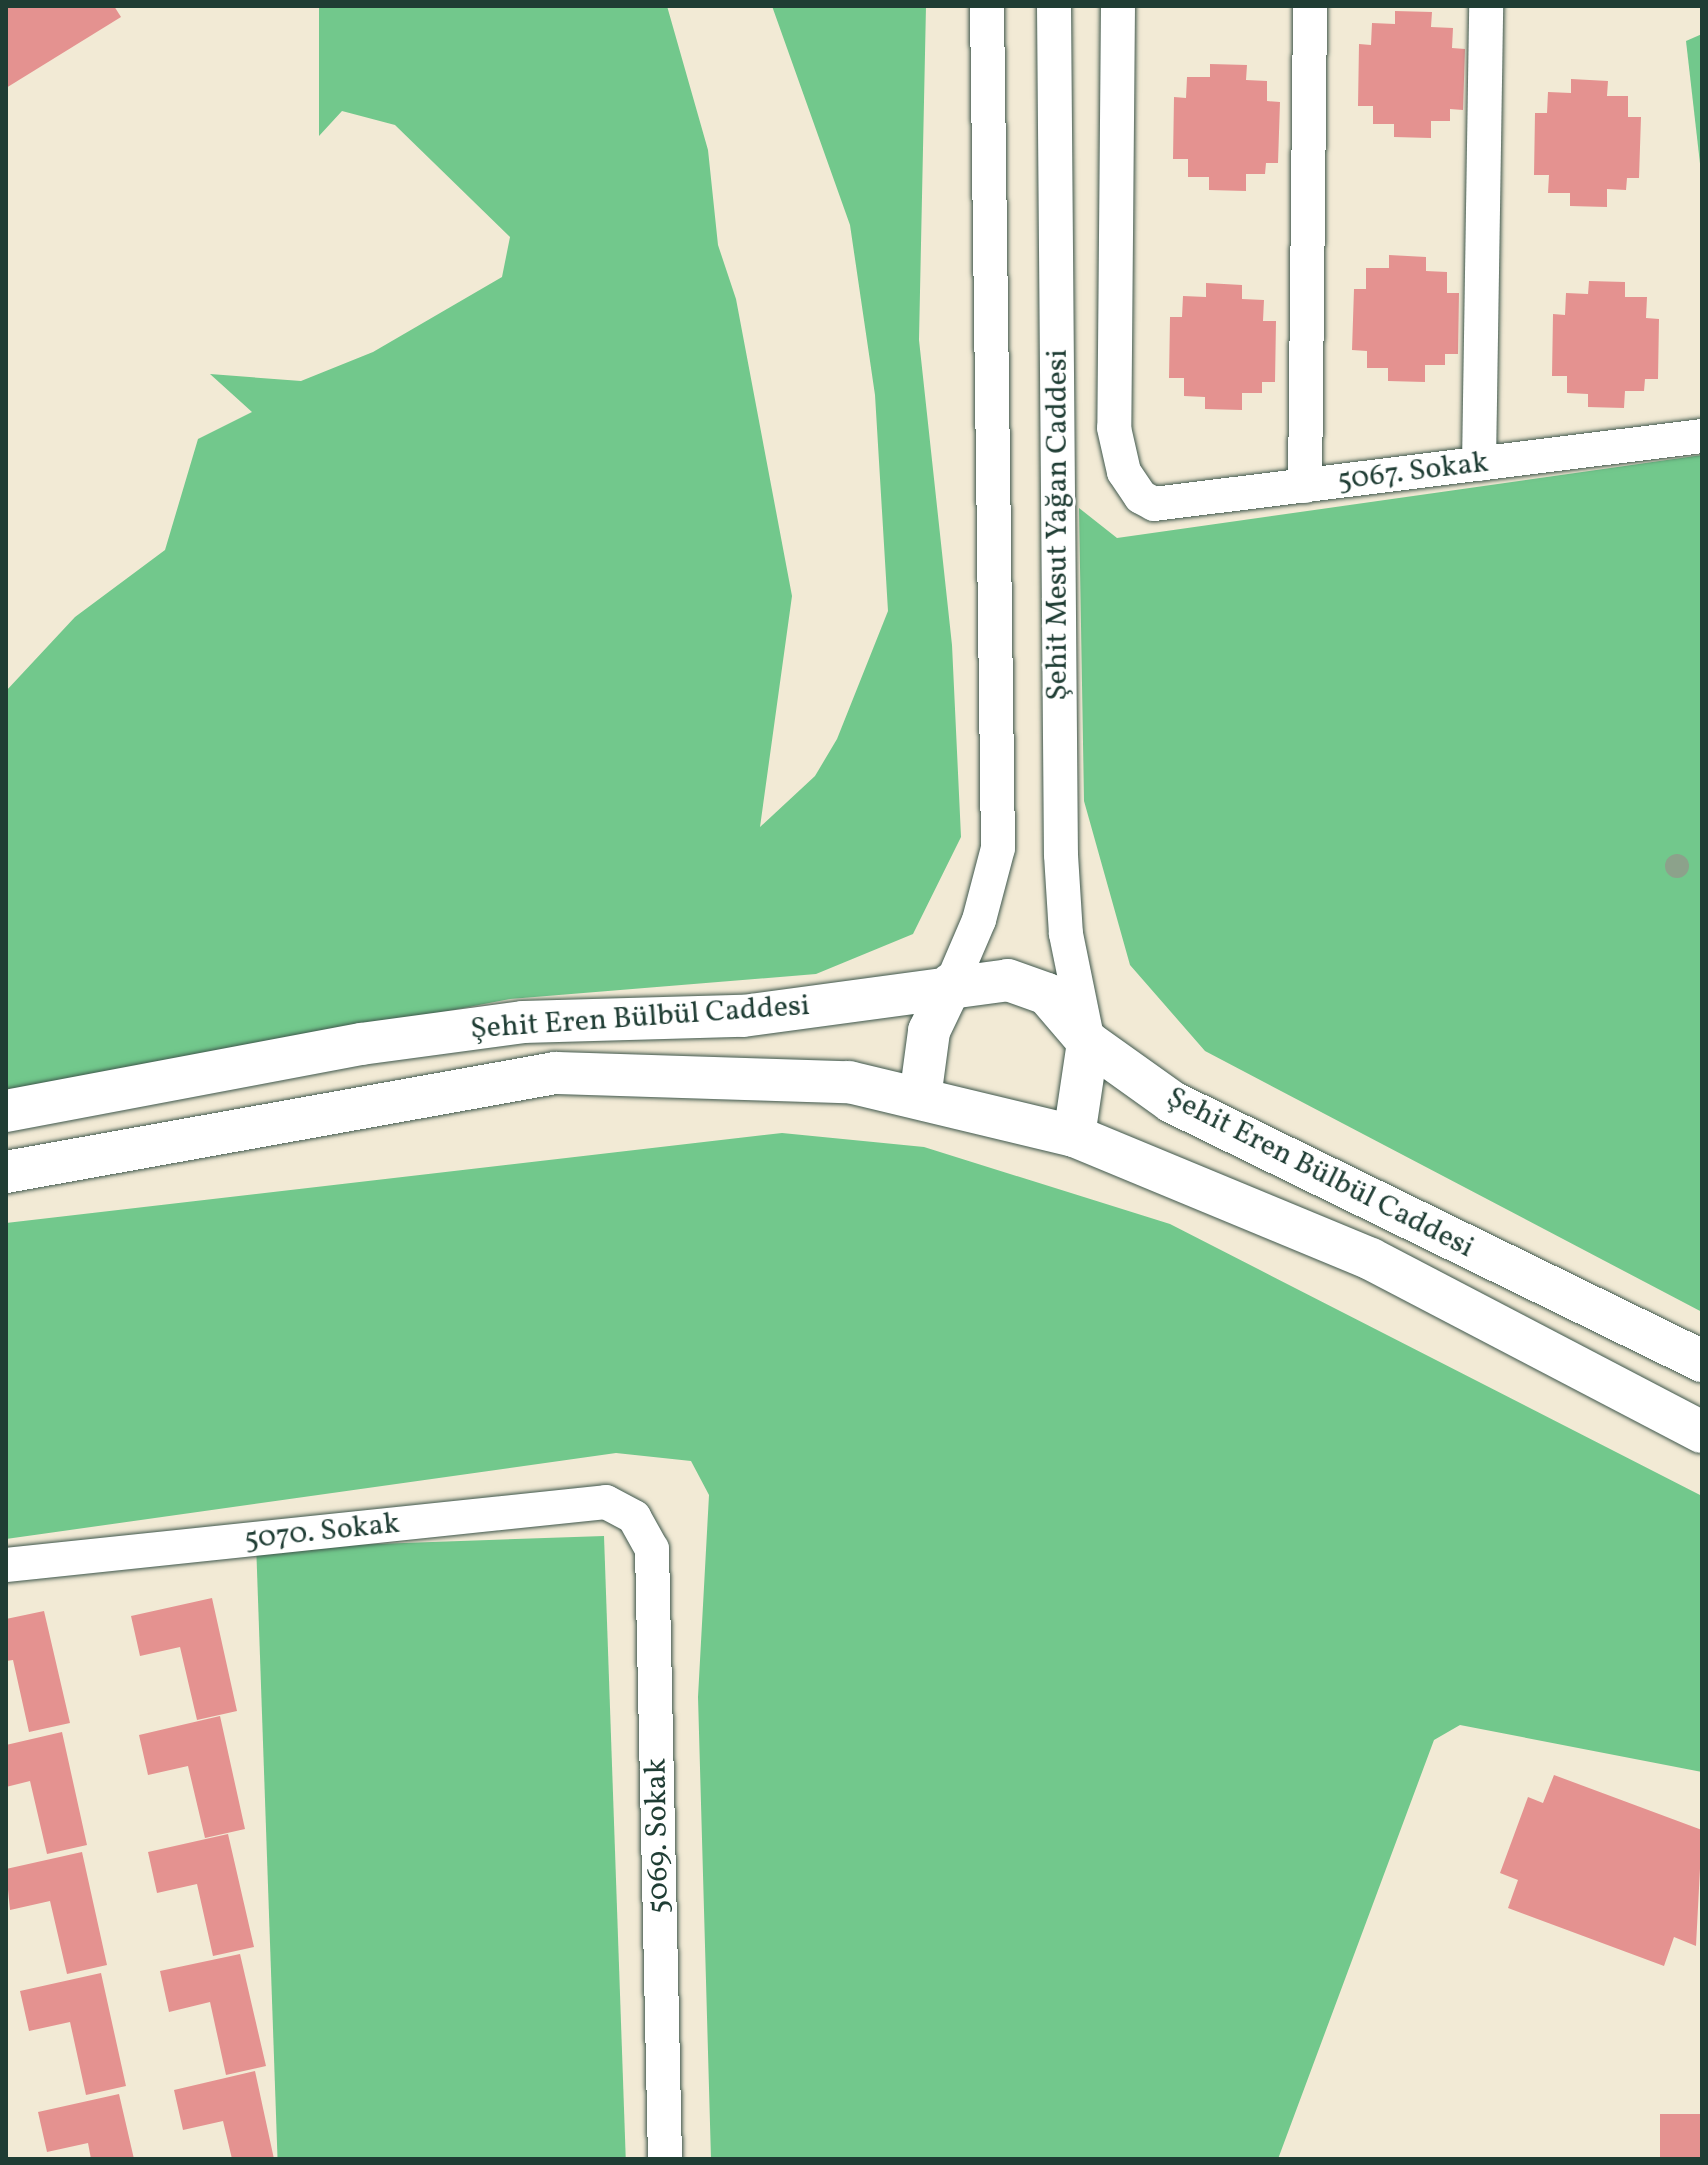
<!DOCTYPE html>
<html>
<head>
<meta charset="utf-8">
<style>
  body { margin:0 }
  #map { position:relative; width:1708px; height:2165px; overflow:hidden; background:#f2ead5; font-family:Vollkorn,serif }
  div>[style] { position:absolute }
  .green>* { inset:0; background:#72c88c; transform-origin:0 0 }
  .building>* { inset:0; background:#e49290; transform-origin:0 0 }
  .roads { filter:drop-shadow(0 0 2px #3f574c) drop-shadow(0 0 2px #3f574c) }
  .minor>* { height:34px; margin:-17px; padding:0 17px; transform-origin:17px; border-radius:17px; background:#fff }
  .tertiary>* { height:42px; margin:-21px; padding:0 21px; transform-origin:21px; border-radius:21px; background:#fff }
  .trees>* { width:24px; height:24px; margin:-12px; border-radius:50%; background:#8ca28b }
  span { translate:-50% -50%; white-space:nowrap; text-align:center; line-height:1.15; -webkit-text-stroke:6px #fff; paint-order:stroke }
  .street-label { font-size:30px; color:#1f3d34 }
  .frame { position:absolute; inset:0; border:8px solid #1f3d34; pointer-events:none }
</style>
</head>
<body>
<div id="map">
  <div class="green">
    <div style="clip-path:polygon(319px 6px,667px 6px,708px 150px,718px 245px,736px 299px,792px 596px,760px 827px,815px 776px,837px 739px,888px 611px,875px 395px,850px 225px,772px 6px,926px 6px,919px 340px,952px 645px,961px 837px,913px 934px,816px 974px,510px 999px,60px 1086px,6px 1089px,6px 691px,75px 617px,165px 550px,198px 439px,252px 412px,210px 374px,301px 381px,373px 352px,502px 277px,510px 237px,395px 125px,342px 111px,319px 136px)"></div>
    <div style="clip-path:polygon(1702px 34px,1702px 181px,1686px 41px)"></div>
    <div style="clip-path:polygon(1702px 455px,1702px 1312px,1205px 1051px,1130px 965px,1084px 801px,1079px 508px,1117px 538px)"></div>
    <div style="clip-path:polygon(782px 1133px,924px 1147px,1170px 1224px,1702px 1496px,1702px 1772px,1460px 1725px,1434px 1740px,1278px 2159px,711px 2159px,698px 1697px,709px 1495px,691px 1461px,616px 1453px,6px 1539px,6px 1223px)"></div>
    <div style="left:604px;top:1536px;width:623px;height:348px;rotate:88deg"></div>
  </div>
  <div class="building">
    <div style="clip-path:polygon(6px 6px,114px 6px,121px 17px,6px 88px)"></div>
    <div style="clip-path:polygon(1395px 11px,1432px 12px,1431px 27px,1453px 28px,1452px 48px,1465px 49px,1463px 110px,1450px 109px,1450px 121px,1431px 121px,1431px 138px,1394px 137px,1394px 124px,1373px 124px,1373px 106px,1358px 106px,1359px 44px,1371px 45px,1372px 23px,1395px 24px)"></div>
    <div style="clip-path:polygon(1210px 64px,1247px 65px,1246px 80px,1267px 81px,1267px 101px,1280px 102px,1278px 163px,1266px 163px,1265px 174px,1246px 174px,1246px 191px,1209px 190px,1209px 177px,1188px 177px,1188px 159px,1173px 159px,1174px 97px,1186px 98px,1187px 77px,1210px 77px)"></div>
    <div style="clip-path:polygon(1571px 79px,1608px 81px,1607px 96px,1628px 96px,1628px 117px,1641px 117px,1639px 178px,1627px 178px,1626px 190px,1607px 189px,1607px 207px,1570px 206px,1570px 193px,1548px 193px,1549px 175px,1534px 175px,1535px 113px,1547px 113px,1548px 92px,1571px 93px)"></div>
    <div style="clip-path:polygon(1389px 255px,1426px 257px,1426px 271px,1447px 272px,1447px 293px,1459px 293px,1458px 354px,1445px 354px,1445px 365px,1425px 365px,1425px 382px,1388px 381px,1388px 368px,1367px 368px,1367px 351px,1352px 350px,1354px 289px,1366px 289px,1366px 268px,1389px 268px)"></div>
    <div style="clip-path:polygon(1589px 281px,1625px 282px,1625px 297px,1647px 297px,1646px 318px,1659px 319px,1658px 379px,1645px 379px,1644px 391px,1625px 391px,1624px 408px,1588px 407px,1588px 394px,1567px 393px,1567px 376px,1552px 376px,1553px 314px,1565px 315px,1566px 293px,1588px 294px)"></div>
    <div style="clip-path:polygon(1206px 283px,1242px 285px,1242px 299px,1264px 300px,1263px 321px,1276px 321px,1275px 382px,1262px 382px,1262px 393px,1242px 393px,1242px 410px,1205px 409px,1205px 397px,1184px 396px,1184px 378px,1169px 378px,1170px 317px,1182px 317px,1183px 296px,1206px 297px)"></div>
    <div style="clip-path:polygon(212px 1598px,237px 1711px,197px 1720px,180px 1647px,140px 1656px,131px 1616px)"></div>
    <div style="clip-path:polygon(44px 1611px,70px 1723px,29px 1732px,13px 1660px,6px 1661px,6px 1619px)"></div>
    <div style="clip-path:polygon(220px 1716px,245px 1829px,205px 1838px,188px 1766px,148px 1775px,139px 1735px)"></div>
    <div style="clip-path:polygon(62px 1732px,87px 1845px,47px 1854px,30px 1781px,6px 1787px,6px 1745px)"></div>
    <div style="clip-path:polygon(1554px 1775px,1702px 1830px,1696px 1946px,1674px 1937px,1664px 1966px,1508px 1908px,1518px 1880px,1500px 1873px,1528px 1797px,1543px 1803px)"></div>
    <div style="clip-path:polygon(228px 1834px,254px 1947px,213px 1956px,197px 1884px,157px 1893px,148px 1852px)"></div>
    <div style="clip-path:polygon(82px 1852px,107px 1965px,67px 1974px,50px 1901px,10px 1910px,6px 1869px)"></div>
    <div style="clip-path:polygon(240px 1954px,266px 2066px,226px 2075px,210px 2002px,169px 2012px,160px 1971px)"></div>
    <div style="clip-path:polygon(101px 1973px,126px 2086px,86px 2095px,70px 2022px,29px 2031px,20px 1991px)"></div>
    <div style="clip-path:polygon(255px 2071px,274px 2159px,232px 2159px,223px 2121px,183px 2130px,174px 2090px)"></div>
    <div style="clip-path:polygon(119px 2094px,134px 2159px,91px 2159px,88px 2143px,47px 2152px,38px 2112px)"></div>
    <div style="left:1702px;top:2114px;width:45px;height:42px;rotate:90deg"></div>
  </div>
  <div class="roads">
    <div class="minor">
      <div style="left:1054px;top:6px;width:849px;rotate:89.53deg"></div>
      <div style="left:1061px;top:855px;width:79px;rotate:86.4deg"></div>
      <div style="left:1066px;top:934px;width:110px;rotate:78.5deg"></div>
      <div style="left:1118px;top:6px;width:422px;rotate:90.5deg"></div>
      <div style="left:1114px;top:428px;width:45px;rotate:77.2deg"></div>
      <div style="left:1124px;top:472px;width:30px;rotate:56deg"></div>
      <div style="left:1141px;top:497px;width:15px;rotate:28deg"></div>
      <div style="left:1154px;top:504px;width:552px;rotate:-7.07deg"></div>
      <div style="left:1479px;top:464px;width:458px;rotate:-89.1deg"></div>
      <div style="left:1305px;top:486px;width:480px;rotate:-89.4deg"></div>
      <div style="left:952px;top:983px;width:69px;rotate:-66.8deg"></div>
      <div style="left:979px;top:920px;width:74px;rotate:-75.2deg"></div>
      <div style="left:998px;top:848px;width:842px;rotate:-90.75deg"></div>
      <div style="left:6px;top:1565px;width:603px;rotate:-5.99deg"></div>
      <div style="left:606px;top:1502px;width:32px;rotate:28deg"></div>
      <div style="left:634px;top:1517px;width:37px;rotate:61deg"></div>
      <div style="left:652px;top:1549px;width:610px;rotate:88.78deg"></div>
    </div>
    <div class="tertiary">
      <div style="left:920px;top:1098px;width:68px;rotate:-82.3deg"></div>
      <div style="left:929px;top:1031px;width:53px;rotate:-64.4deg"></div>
      <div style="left:6px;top:1111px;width:361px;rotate:-10.7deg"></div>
      <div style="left:361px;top:1044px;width:163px;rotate:-7.7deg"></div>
      <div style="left:523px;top:1022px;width:220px;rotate:-1.6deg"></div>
      <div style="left:743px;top:1016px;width:267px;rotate:-7.7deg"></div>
      <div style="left:1008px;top:980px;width:41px;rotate:19.7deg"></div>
      <div style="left:1047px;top:994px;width:63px;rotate:49.5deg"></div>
      <div style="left:1088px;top:1042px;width:103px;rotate:35.5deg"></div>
      <div style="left:1172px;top:1102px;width:590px;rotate:26.04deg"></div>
      <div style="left:1074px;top:1136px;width:95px;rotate:-81.5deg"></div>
      <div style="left:6px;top:1172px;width:558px;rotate:-10.22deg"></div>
      <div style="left:555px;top:1073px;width:294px;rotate:1.8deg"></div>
      <div style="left:849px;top:1082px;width:231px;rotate:13.5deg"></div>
      <div style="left:1074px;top:1136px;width:321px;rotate:22.5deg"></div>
      <div style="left:1371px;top:1259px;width:373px;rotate:27.6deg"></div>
    </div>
  </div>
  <div class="trees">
    <div style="left:1677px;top:866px"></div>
  </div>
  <div class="street-label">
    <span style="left:1413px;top:472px;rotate:-7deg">5067. Sokak</span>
    <span style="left:1058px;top:525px;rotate:-90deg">Şehit Mesut Yağan Caddesi</span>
    <span style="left:640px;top:1018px;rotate:-4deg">Şehit Eren Bülbül Caddesi</span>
    <span style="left:1320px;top:1173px;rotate:27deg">Şehit Eren Bülbül Caddesi</span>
    <span style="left:322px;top:1532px;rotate:-6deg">5070. Sokak</span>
    <span style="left:658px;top:1836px;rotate:-91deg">5069. Sokak</span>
  </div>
  <div class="frame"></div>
</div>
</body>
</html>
